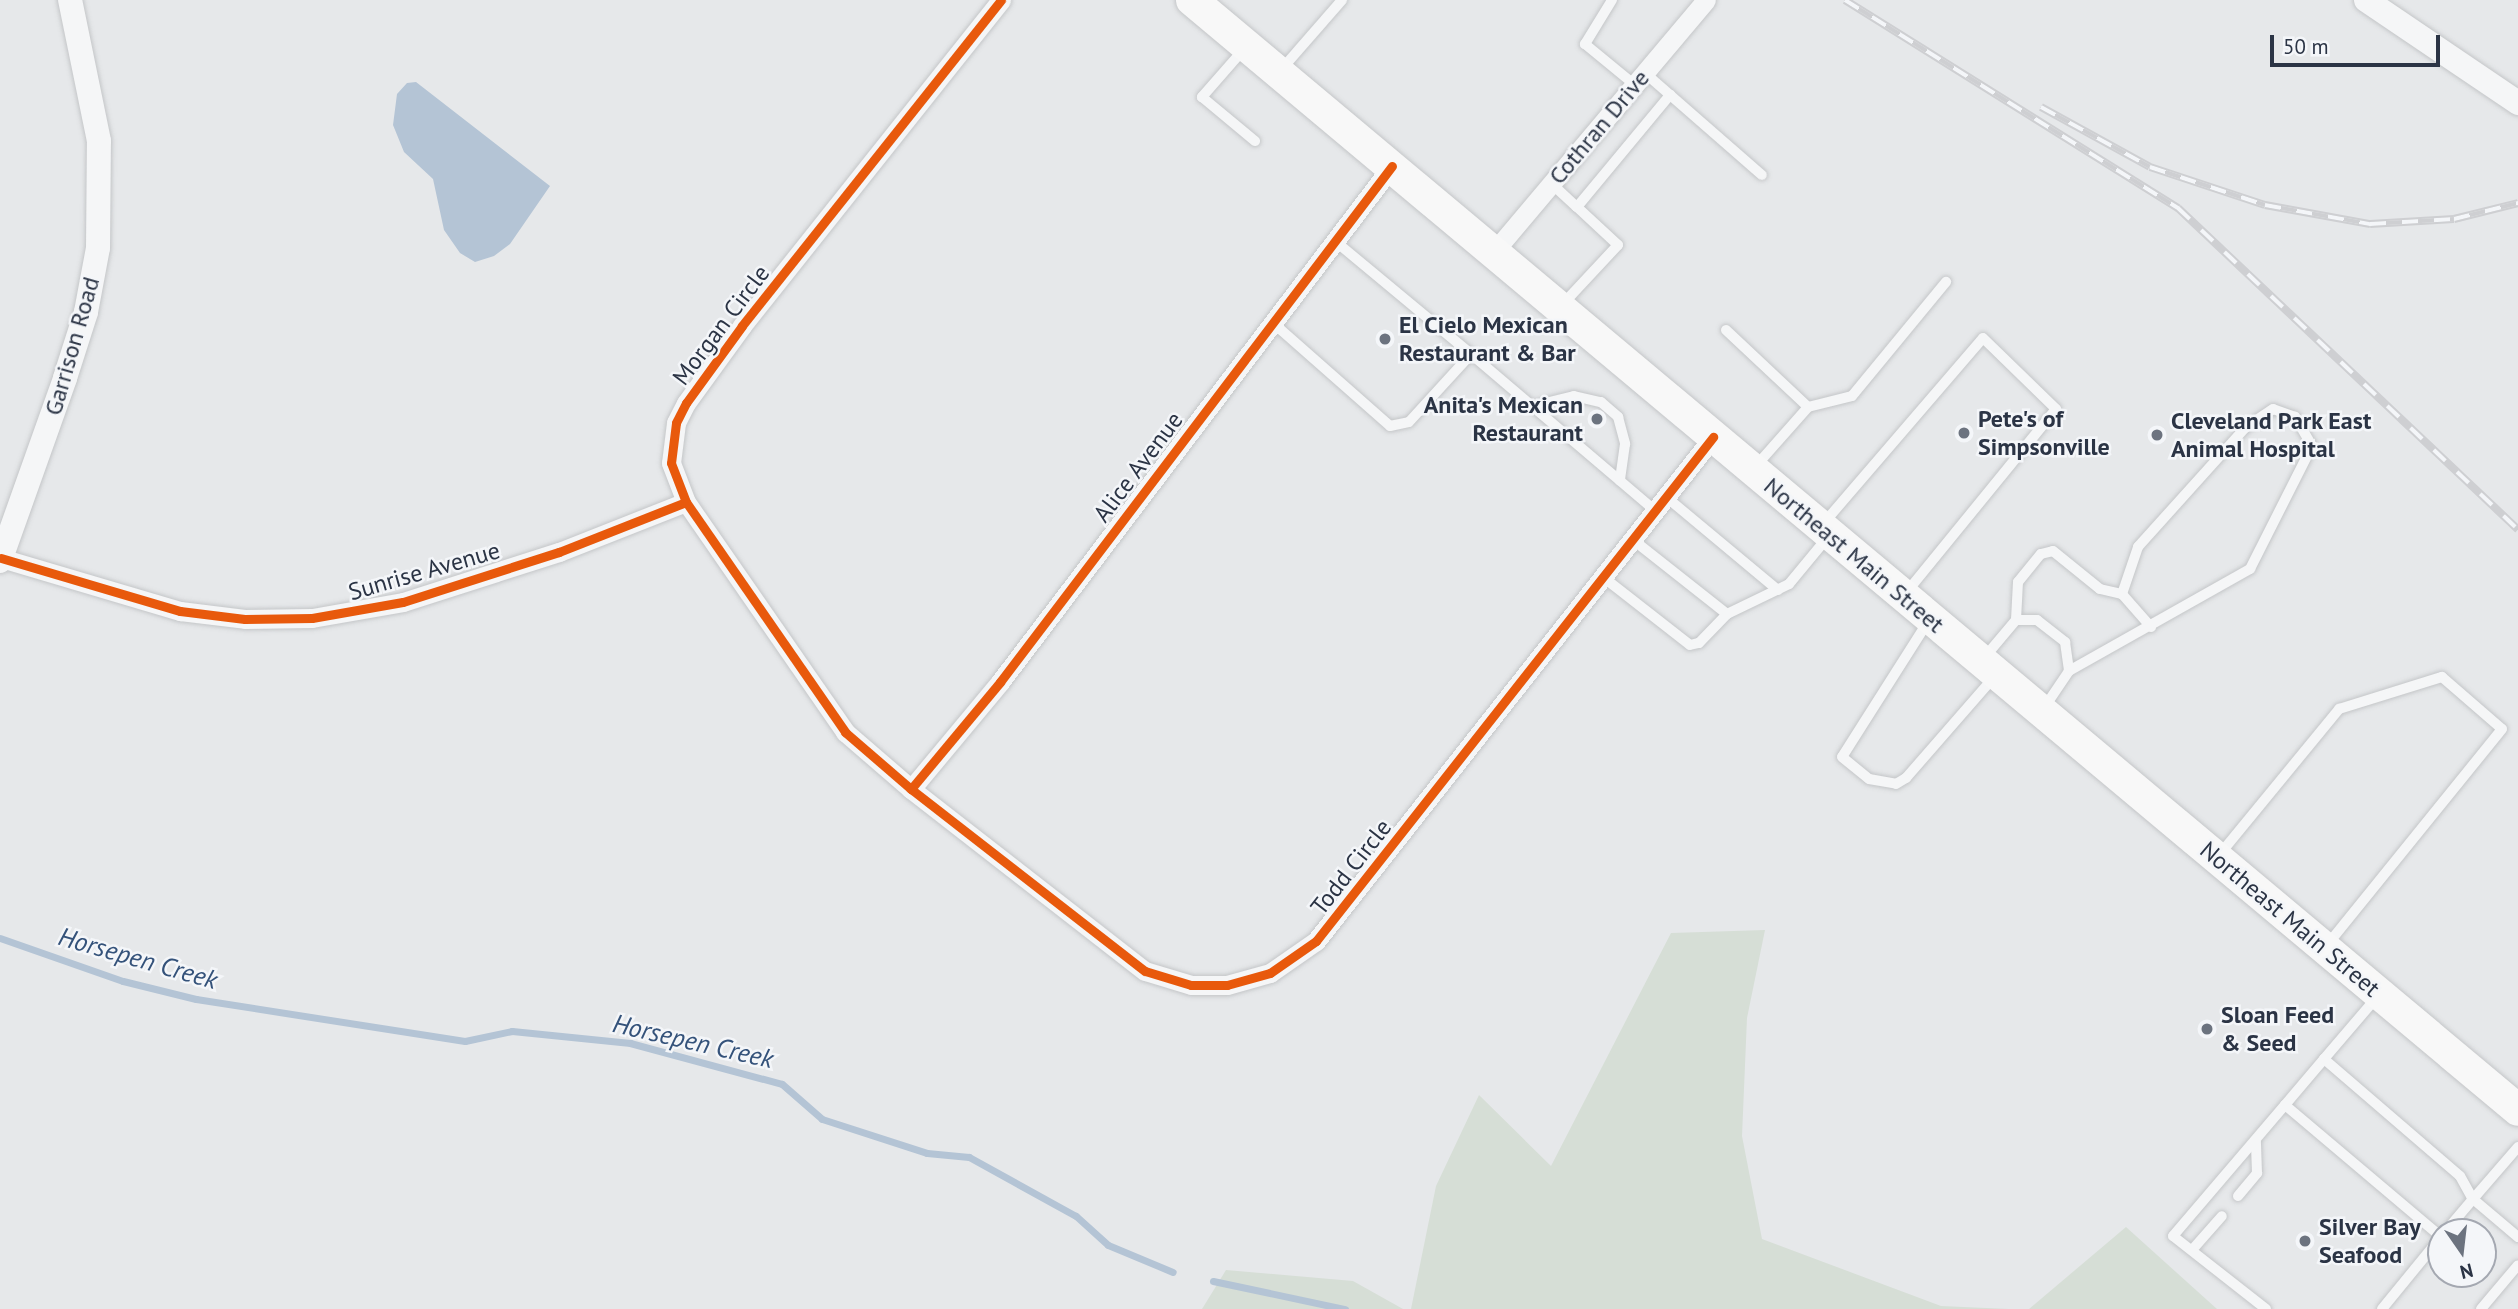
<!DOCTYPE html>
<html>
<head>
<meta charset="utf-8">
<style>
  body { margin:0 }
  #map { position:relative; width:2518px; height:1309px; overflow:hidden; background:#e6e8ea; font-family:"PT Sans",sans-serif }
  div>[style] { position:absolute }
  .green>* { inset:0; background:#d6ded6 }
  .water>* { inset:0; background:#b4c4d5 }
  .stream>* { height:7px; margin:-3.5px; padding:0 3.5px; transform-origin:3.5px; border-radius:3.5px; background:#b4c4d5 }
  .roads { filter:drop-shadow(0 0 2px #c4c6c8) drop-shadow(0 0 2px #c4c6c8) }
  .service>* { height:10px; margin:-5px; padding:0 5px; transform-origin:5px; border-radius:5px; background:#f5f6f7 }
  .minor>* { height:19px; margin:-9.5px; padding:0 9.5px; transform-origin:9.5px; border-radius:9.5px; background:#f5f6f7 }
  .tertiary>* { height:24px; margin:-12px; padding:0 12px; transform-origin:12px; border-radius:12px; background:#f5f6f7 }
  .primary>* { height:32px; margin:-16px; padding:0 16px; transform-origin:16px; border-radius:16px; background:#f8f8f8 }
  .rail>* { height:8px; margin-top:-4px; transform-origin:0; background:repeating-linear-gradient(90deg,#f4f6f9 0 16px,#cecfd2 0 32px); box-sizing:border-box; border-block:2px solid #cecfd2 }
  .cycleway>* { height:9px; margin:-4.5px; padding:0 4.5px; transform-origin:4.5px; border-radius:4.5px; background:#e8590c }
  .dots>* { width:19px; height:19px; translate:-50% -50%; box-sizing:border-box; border:4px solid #f4f6f9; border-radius:50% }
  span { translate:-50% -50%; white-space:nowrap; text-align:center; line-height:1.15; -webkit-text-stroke:5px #f4f6f9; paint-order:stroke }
  .street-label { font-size:24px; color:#2b3445 }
  .poi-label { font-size:24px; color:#2b3445; font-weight:700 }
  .left { translate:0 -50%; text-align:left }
  .right { translate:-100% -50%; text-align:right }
  .water-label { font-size:26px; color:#34527a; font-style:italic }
  .north { position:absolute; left:2427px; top:1218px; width:70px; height:70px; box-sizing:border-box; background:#f4f6f9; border:2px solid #a4a8b1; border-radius:50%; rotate:166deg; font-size:19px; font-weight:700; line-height:28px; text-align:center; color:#2b3445 }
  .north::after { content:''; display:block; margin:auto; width:24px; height:32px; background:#6c737f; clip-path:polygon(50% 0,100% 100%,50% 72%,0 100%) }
  .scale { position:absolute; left:2270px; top:35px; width:170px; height:32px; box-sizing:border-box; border:4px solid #2b3445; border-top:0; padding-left:9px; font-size:21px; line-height:24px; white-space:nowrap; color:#2b3445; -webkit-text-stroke:5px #f4f6f9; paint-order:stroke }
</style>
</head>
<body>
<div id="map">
  <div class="green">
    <div style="clip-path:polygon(1765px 930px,1747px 1018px,1742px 1136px,1762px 1239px,1941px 1306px,2009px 1309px,1411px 1309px,1436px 1186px,1479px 1095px,1551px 1166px,1671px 933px)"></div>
    <div style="clip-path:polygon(2126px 1227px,2217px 1309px,2029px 1309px)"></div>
    <div style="clip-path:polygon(1226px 1270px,1353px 1281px,1403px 1309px,1202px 1309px)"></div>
  </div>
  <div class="water">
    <div style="clip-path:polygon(416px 82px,550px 186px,510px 244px,494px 256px,475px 262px,460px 253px,444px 230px,433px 179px,404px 152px,393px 125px,397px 94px,407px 83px)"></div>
  </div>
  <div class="stream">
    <div style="left:0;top:938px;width:130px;rotate:19.3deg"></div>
    <div style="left:123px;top:981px;width:75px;rotate:13.9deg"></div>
    <div style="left:196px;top:999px;width:272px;rotate:8.9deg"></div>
    <div style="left:465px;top:1041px;width:48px;rotate:-12deg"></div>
    <div style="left:512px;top:1031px;width:119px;rotate:5.8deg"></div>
    <div style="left:630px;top:1043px;width:157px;rotate:15.1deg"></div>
    <div style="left:782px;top:1084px;width:53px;rotate:41.2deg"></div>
    <div style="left:822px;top:1119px;width:110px;rotate:17.9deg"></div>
    <div style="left:927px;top:1153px;width:42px;rotate:5.4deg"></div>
    <div style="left:969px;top:1157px;width:122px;rotate:28.9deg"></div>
    <div style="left:1076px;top:1216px;width:43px;rotate:42.2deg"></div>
    <div style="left:1108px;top:1245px;width:70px;rotate:22.6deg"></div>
    <div style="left:1213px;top:1281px;width:135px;rotate:12deg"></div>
  </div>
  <div class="roads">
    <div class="service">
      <div style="left:1612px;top:0;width:52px;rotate:121.5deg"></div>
      <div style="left:1585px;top:44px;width:65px;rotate:39.4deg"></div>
      <div style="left:1244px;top:49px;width:64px;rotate:131.2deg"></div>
      <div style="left:1202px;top:97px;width:69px;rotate:39.7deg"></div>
      <div style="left:1281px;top:70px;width:93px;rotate:-48.9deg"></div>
      <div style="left:1645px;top:73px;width:155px;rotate:41.1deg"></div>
      <div style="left:1552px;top:184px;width:34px;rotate:43deg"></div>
      <div style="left:1335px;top:241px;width:177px;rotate:39.7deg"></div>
      <div style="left:1562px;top:305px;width:82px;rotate:-47deg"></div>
      <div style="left:1618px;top:245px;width:56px;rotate:-137.2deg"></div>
      <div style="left:1577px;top:207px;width:146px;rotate:-50.3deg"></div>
      <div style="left:1272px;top:322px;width:157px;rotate:41.4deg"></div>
      <div style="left:1390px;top:426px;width:19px;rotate:-12deg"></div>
      <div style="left:1409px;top:422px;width:92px;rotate:-47.6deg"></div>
      <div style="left:1471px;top:354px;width:240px;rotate:40.4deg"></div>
      <div style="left:1726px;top:330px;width:112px;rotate:43.2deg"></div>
      <div style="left:1533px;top:406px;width:42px;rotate:-13.7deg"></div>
      <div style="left:1574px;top:396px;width:28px;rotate:13deg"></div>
      <div style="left:1601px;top:402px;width:23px;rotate:41deg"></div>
      <div style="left:1618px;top:417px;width:28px;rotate:75deg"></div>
      <div style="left:1625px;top:444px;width:37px;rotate:98deg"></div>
      <div style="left:1755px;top:467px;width:80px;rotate:-48.5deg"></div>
      <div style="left:1808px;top:407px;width:45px;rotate:-14deg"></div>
      <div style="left:1852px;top:396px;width:148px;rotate:-50.5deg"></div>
      <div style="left:1665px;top:496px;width:147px;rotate:39.8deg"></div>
      <div style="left:1823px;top:524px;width:245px;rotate:-49.3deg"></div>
      <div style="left:1983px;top:338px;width:102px;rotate:44.2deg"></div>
      <div style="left:2056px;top:409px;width:237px;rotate:129.2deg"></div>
      <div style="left:1632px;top:539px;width:121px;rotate:38.3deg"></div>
      <div style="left:1603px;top:577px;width:110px;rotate:38deg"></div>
      <div style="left:1690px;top:645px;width:9px;rotate:-13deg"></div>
      <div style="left:1699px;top:643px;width:40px;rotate:-46deg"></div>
      <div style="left:1727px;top:614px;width:69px;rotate:-25.8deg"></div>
      <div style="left:1789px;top:584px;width:60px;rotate:-50.4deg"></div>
      <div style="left:1929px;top:620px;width:162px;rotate:122.4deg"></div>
      <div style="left:1842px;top:757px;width:35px;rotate:39deg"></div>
      <div style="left:1869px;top:779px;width:27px;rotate:10deg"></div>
      <div style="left:1896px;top:784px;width:12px;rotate:-31deg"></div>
      <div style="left:1906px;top:778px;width:134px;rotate:-48.9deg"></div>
      <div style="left:2016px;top:620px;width:38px;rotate:-87deg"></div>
      <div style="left:2018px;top:582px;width:36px;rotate:-51deg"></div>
      <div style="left:2041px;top:554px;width:12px;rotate:-14deg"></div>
      <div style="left:2053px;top:551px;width:60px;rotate:39deg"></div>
      <div style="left:2100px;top:589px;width:23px;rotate:13deg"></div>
      <div style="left:2122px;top:594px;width:44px;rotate:48.7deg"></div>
      <div style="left:1984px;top:658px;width:50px;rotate:-49.9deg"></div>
      <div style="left:2016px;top:620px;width:21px"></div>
      <div style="left:2037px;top:620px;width:36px;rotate:38deg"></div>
      <div style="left:2065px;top:642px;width:29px;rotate:82deg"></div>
      <div style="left:2069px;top:671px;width:45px;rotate:124deg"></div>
      <div style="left:2069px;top:671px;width:208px;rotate:-29.4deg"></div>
      <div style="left:2250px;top:569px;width:138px;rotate:-63.2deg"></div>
      <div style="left:2312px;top:446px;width:34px;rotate:-120deg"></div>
      <div style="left:2295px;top:417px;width:23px;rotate:-160deg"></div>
      <div style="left:2273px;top:409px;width:34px;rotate:146deg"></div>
      <div style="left:2245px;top:428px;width:160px;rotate:132deg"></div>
      <div style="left:2138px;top:547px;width:50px;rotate:108.8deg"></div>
      <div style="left:2220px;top:854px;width:188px;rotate:-50.6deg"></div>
      <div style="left:2339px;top:709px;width:108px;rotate:-17.3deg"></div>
      <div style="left:2442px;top:677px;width:79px;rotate:40.9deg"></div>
      <div style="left:2502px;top:729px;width:278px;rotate:129deg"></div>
      <div style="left:2377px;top:997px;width:82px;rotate:130.5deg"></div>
      <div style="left:2324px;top:1059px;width:179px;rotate:40.7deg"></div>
      <div style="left:2460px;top:1176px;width:26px;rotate:61deg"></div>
      <div style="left:2473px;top:1199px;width:43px;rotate:130.3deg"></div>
      <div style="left:2324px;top:1059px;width:60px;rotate:130.3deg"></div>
      <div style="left:2285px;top:1105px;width:204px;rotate:40.2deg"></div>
      <div style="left:2518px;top:1147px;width:69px;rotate:130.9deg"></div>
      <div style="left:2473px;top:1199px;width:59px;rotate:40.2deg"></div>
      <div style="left:2238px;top:1196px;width:30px;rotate:-50deg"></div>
      <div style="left:2257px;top:1173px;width:33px;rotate:-92deg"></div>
      <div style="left:2192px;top:1250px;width:45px;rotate:-48.6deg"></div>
      <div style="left:2266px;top:1309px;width:118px;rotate:-141.9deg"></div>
      <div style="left:2173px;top:1236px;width:172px;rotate:-49.5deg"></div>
      <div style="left:2382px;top:1309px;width:93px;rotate:-50.7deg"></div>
      <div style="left:2481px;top:1309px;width:57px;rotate:-49.9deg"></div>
    </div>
    <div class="minor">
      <div style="left:1001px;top:0;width:416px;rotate:128.5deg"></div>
      <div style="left:742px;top:326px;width:95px;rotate:126deg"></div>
      <div style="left:686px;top:403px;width:22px;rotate:117deg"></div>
      <div style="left:676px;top:423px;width:40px;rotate:97.1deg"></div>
      <div style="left:671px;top:463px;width:42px;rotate:69deg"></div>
      <div style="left:686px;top:502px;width:280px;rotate:55.3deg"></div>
      <div style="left:845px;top:732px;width:87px;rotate:40.8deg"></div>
      <div style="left:911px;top:789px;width:296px;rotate:37.9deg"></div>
      <div style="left:1145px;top:971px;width:48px;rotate:16.9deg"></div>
      <div style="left:1191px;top:985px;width:36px"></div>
      <div style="left:1227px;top:985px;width:45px;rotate:-15.6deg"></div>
      <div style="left:1270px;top:973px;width:56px;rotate:-34.8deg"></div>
      <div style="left:1316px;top:941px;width:642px;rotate:-51.77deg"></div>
      <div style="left:1492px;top:254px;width:332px;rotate:-49.9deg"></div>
      <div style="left:1px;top:558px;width:187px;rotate:16.5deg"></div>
      <div style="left:180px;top:611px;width:65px;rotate:7deg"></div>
      <div style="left:245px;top:619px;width:67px;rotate:-0.9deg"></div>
      <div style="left:312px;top:618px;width:92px;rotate:-10deg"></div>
      <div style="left:403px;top:602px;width:164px;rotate:-17.8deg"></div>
      <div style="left:559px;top:552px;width:136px;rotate:-21.5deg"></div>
      <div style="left:911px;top:789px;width:139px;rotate:-50.2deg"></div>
      <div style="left:1000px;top:682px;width:648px;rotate:-52.78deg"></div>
    </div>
    <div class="tertiary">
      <div style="left:2366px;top:0;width:184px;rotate:34.1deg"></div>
      <div style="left:0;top:561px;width:194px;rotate:-70.4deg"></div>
      <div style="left:65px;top:378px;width:69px;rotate:-72.3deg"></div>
      <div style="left:86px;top:312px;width:65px;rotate:-79.4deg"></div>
      <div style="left:98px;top:248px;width:107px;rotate:-89.5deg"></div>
      <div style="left:99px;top:141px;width:144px;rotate:-101.6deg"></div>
    </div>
    <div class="primary">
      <div style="left:1192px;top:0;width:1729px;rotate:39.93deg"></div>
    </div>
  </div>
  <div class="rail">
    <div style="left:1845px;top:0;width:393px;rotate:32deg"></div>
    <div style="left:2178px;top:208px;width:468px;rotate:43.4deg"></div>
    <div style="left:2041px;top:107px;width:124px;rotate:28.8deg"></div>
    <div style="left:2150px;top:167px;width:121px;rotate:18.3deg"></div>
    <div style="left:2265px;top:205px;width:107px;rotate:10.3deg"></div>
    <div style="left:2370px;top:224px;width:84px;rotate:-3.4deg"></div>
    <div style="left:2454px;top:219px;width:66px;rotate:-14deg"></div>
  </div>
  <div class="cycleway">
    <div style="left:1001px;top:0;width:416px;rotate:128.5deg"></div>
    <div style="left:742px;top:326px;width:95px;rotate:126deg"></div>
    <div style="left:686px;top:403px;width:22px;rotate:117deg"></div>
    <div style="left:676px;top:423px;width:40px;rotate:97.1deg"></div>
    <div style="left:671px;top:463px;width:42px;rotate:69deg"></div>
    <div style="left:686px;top:502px;width:280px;rotate:55.3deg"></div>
    <div style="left:845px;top:732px;width:87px;rotate:40.8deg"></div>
    <div style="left:911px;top:789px;width:296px;rotate:37.9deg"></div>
    <div style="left:1145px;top:971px;width:48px;rotate:16.9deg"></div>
    <div style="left:1191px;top:985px;width:36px"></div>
    <div style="left:1227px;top:985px;width:45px;rotate:-15.6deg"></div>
    <div style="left:1270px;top:973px;width:56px;rotate:-34.8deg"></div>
    <div style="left:1316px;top:941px;width:642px;rotate:-51.77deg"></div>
    <div style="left:1px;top:558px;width:187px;rotate:16.5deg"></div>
    <div style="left:180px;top:611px;width:65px;rotate:7deg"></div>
    <div style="left:245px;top:619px;width:67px;rotate:-0.9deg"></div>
    <div style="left:312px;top:618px;width:92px;rotate:-10deg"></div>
    <div style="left:403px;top:602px;width:164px;rotate:-17.8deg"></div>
    <div style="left:559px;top:552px;width:136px;rotate:-21.5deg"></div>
    <div style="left:911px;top:789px;width:139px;rotate:-50.2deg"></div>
    <div style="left:1000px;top:682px;width:648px;rotate:-52.78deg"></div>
  </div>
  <div class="dots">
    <div style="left:1385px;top:339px;background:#6c737f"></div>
    <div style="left:1597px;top:419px;background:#6c737f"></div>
    <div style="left:1964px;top:433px;background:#6c737f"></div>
    <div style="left:2157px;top:435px;background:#6c737f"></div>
    <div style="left:2207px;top:1029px;background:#6c737f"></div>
    <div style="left:2305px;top:1241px;background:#6c737f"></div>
  </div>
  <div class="street-label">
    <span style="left:1599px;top:127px;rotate:-50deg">Cothran Drive</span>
    <span style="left:721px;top:325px;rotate:-53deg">Morgan Circle</span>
    <span style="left:72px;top:346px;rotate:-74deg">Garrison Road</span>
    <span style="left:1138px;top:467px;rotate:-53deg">Alice Avenue</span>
    <span style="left:1854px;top:555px;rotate:40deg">Northeast Main Street</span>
    <span style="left:424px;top:571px;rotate:-16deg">Sunrise Avenue</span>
    <span style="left:1351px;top:867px;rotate:-52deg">Todd Circle</span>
    <span style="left:2290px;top:919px;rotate:40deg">Northeast Main Street</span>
  </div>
  <div class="poi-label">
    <span class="left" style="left:1399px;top:339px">El Cielo Mexican<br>Restaurant &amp; Bar</span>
    <span class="right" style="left:1583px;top:419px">Anita's Mexican<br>Restaurant</span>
    <span class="left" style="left:1978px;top:433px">Pete's of<br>Simpsonville</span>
    <span class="left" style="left:2171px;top:435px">Cleveland Park East<br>Animal Hospital</span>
    <span class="left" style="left:2221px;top:1029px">Sloan Feed<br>&amp; Seed</span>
    <span class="left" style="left:2319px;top:1241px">Silver Bay<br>Seafood</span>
  </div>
  <div class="water-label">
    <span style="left:138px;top:958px;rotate:16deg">Horsepen Creek</span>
    <span style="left:693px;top:1041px;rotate:13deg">Horsepen Creek</span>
  </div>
  <div class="north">N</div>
  <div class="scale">50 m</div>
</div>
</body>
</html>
